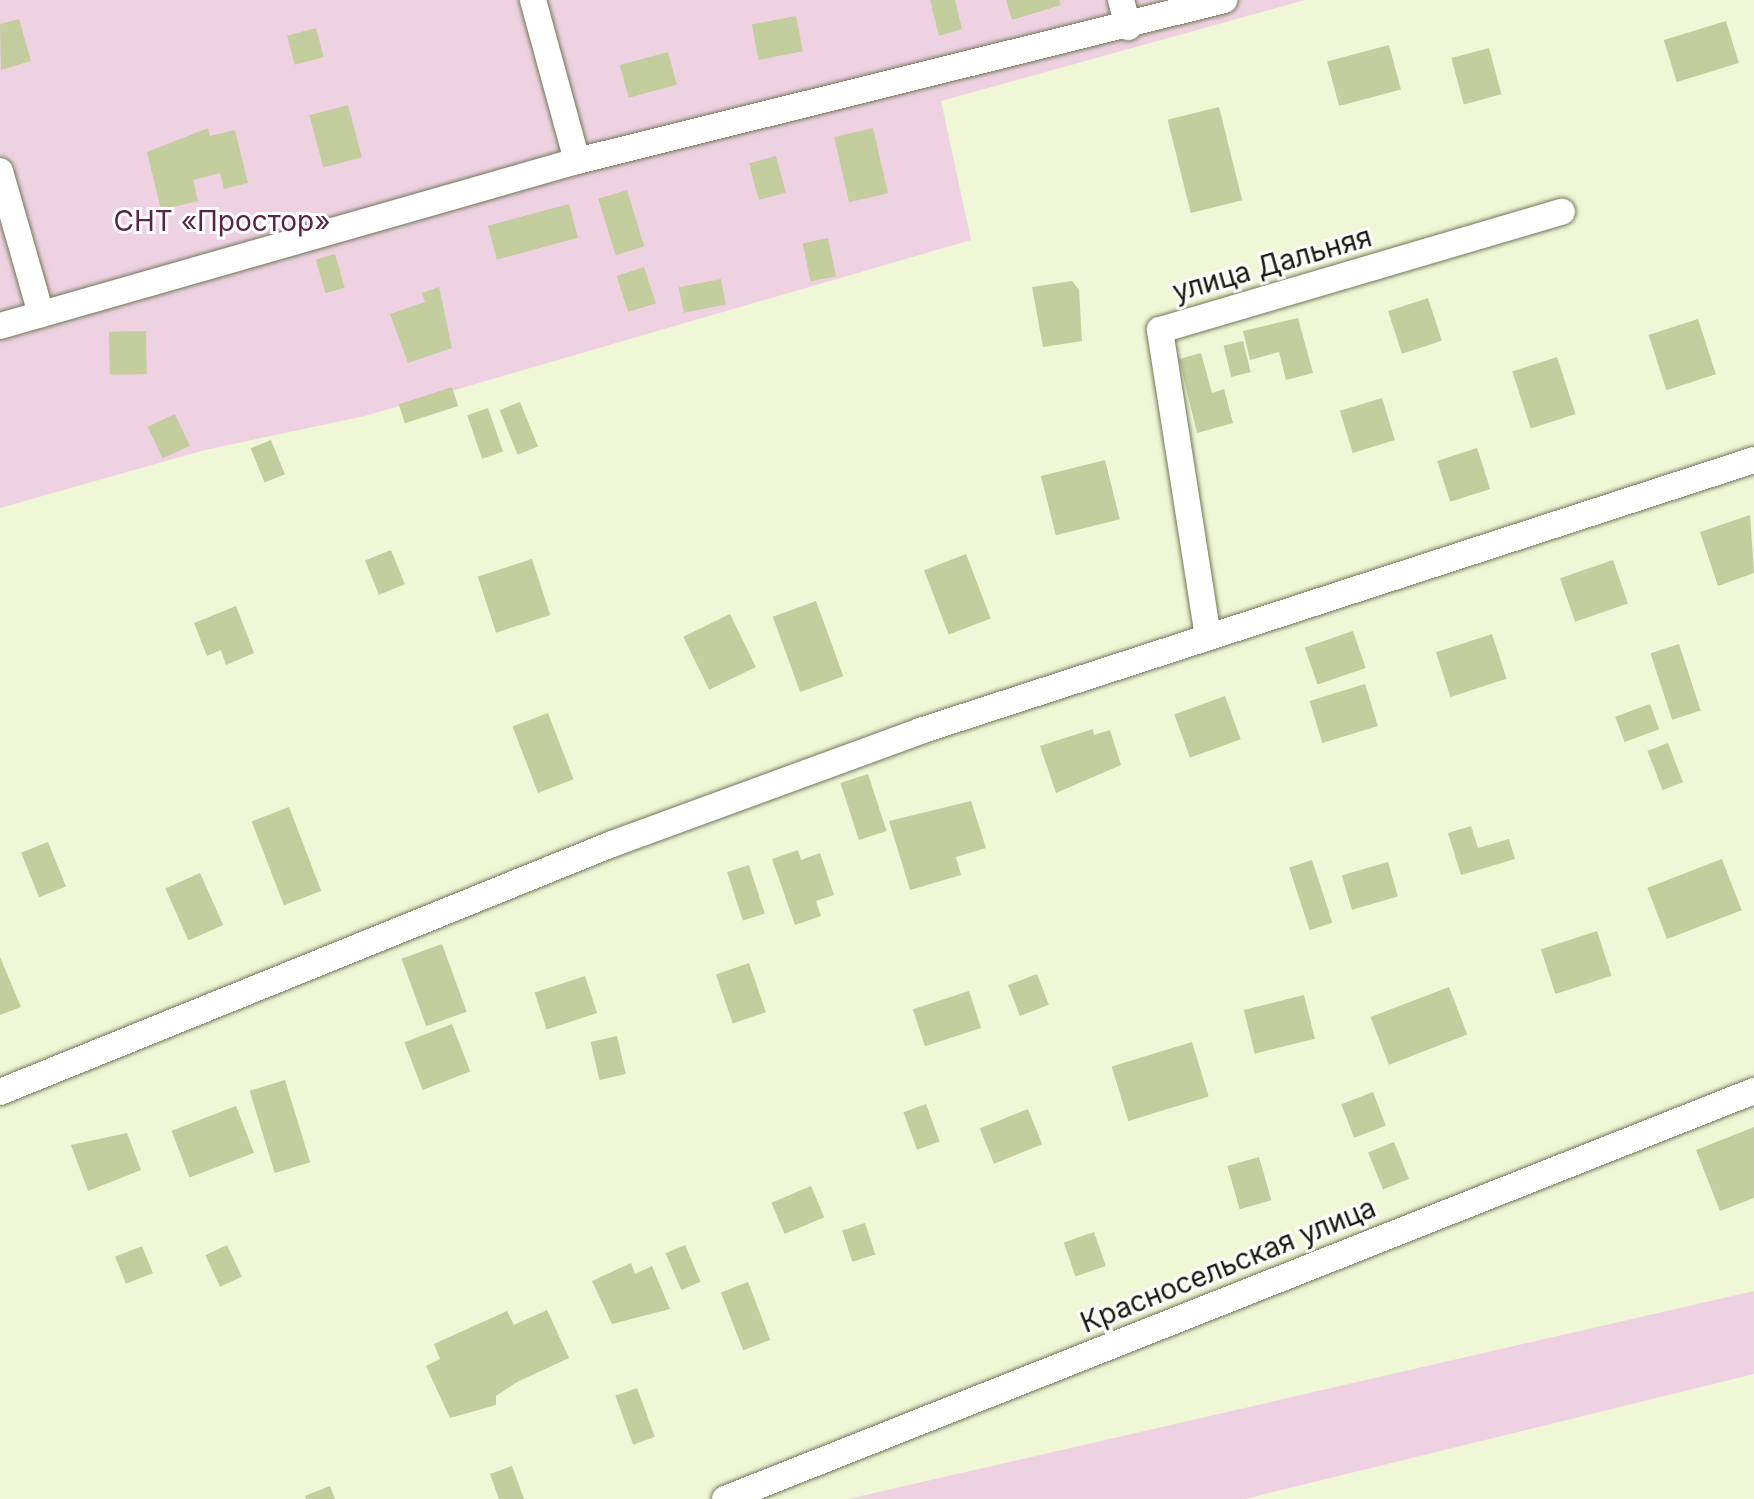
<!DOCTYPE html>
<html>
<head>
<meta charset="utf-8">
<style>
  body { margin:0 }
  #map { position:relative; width:1754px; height:1499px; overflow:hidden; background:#eff7d6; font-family:Inter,sans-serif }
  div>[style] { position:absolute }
  .green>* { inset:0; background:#efd2e2 }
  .building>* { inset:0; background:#c3cd9e; transform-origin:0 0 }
  .roads { filter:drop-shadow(0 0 2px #71775a) drop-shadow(0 0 2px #71775a) }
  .minor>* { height:26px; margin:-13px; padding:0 13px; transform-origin:13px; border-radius:13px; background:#fff }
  span { translate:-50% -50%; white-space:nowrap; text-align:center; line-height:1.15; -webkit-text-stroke:6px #fff; paint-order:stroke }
  .park-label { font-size:28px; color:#5a2347 }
  .street-label { font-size:28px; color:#191b10 }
</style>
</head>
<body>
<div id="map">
  <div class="green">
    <div style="clip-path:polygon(0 0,1305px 0,941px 101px,971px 240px,365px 416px,205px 450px,0 508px)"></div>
    <div style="clip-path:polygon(1754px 1291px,1754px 1374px,1245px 1499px,848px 1499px)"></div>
  </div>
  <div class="building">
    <div style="clip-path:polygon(930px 0,955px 0,962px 29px,939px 36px)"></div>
    <div style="clip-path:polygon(1006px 0,1059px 0,1061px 5px,1012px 20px)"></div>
    <div style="left:796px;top:16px;width:36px;height:45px;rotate:79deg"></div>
    <div style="clip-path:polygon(19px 19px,31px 61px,1px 70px,0 24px)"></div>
    <div style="left:1726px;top:21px;width:44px;height:65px;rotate:73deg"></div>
    <div style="left:316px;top:28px;width:30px;height:30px;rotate:75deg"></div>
    <div style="left:1389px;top:45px;width:46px;height:64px;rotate:75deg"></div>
    <div style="left:1489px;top:48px;width:48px;height:39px;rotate:75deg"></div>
    <div style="left:668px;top:52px;width:34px;height:50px;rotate:75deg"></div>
    <div style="left:348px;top:105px;width:54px;height:40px;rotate:75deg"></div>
    <div style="left:1219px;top:107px;width:96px;height:53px;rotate:76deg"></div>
    <div style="clip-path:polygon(208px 128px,210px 136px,235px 130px,248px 183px,224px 189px,220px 173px,193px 180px,198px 201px,161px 210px,147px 152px)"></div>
    <div style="left:873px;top:128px;width:67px;height:40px;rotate:77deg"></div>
    <div style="left:776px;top:156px;width:38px;height:28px;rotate:75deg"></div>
    <div style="left:627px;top:190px;width:59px;height:30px;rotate:73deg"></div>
    <div style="left:569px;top:204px;width:35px;height:84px;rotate:75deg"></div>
    <div style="left:828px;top:238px;width:39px;height:26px;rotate:78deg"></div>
    <div style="left:335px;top:254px;width:35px;height:20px;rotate:74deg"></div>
    <div style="left:644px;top:267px;width:38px;height:29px;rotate:72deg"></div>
    <div style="left:721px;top:279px;width:26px;height:43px;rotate:79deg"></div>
    <div style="clip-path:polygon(1072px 281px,1079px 290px,1082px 341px,1043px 347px,1032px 287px)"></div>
    <div style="clip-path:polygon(439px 287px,452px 348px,408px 363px,390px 314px,425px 302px,422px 293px)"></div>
    <div style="left:1428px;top:298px;width:45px;height:42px;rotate:72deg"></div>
    <div style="clip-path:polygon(1298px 318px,1313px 373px,1286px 380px,1279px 352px,1250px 360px,1243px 331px)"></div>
    <div style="left:1698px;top:319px;width:58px;height:52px;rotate:72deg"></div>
    <div style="left:146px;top:331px;width:43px;height:37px;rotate:89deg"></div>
    <div style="left:1243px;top:341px;width:32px;height:20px;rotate:76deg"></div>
    <div style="clip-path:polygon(1201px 353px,1212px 393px,1224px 389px,1233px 423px,1197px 433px,1179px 359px)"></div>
    <div style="left:1557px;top:357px;width:60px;height:47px;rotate:72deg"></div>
    <div style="left:452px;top:387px;width:20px;height:56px;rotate:72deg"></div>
    <div style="left:1382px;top:398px;width:44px;height:44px;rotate:73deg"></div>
    <div style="left:520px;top:402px;width:48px;height:22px;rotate:68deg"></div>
    <div style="left:488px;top:408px;width:46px;height:22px;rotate:71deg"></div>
    <div style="left:175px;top:414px;width:35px;height:30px;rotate:65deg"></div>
    <div style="left:271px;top:440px;width:37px;height:22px;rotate:68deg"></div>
    <div style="left:1477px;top:448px;width:43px;height:42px;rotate:72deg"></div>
    <div style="left:1105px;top:460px;width:61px;height:66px;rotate:76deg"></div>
    <div style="clip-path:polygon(1750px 515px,1754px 573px,1718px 586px,1700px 532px)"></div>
    <div style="left:391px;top:550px;width:37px;height:28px;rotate:68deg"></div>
    <div style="left:966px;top:554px;width:69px;height:45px;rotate:69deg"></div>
    <div style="left:532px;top:559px;width:59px;height:57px;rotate:72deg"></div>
    <div style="left:1613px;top:560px;width:46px;height:56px;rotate:71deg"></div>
    <div style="left:816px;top:601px;width:80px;height:46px;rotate:70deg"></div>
    <div style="clip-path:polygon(236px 606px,254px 653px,226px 665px,221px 650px,207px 656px,194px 623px)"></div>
    <div style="left:730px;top:614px;width:59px;height:52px;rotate:64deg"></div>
    <div style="left:1353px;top:631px;width:39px;height:51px;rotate:71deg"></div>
    <div style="left:1492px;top:634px;width:47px;height:59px;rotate:72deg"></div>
    <div style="left:1679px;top:644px;width:70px;height:30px;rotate:72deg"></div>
    <div style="left:1365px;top:684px;width:44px;height:58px;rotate:73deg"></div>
    <div style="left:1225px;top:696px;width:46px;height:54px;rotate:70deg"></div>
    <div style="left:1650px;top:704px;width:27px;height:37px;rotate:70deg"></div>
    <div style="left:548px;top:713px;width:71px;height:38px;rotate:69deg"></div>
    <div style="clip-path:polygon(1093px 729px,1094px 735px,1110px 730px,1121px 765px,1056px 793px,1040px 746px)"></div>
    <div style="left:1668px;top:743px;width:42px;height:22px;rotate:69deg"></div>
    <div style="left:868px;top:774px;width:60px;height:29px;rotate:72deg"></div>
    <div style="clip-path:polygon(971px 801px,986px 848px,956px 857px,961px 875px,910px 890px,889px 821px)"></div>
    <div style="left:289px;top:807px;width:90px;height:40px;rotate:69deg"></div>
    <div style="clip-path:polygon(1471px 826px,1478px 848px,1509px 839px,1515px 859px,1461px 875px,1448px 833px)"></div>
    <div style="left:48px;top:842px;width:48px;height:29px;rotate:68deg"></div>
    <div style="clip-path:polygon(798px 850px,801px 860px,820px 853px,834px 895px,816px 901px,821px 916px,795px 925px,772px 859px)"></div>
    <div style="left:1722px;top:859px;width:55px;height:80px;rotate:69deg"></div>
    <div style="left:1312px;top:860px;width:66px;height:24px;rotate:72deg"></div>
    <div style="left:1388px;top:862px;width:36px;height:48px;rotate:74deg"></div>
    <div style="left:749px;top:865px;width:51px;height:23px;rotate:72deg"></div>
    <div style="left:200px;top:873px;width:57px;height:38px;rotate:66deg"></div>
    <div style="left:1597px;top:931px;width:47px;height:59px;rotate:72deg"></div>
    <div style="left:442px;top:944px;width:72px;height:43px;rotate:70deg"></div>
    <div style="clip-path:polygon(0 957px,21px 1007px,0 1015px)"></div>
    <div style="left:749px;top:963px;width:52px;height:35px;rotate:71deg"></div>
    <div style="left:1037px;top:974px;width:33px;height:31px;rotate:69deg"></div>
    <div style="left:585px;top:976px;width:39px;height:53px;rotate:72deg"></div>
    <div style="left:1449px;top:987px;width:51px;height:84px;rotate:69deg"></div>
    <div style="left:969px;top:991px;width:39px;height:59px;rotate:72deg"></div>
    <div style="left:1304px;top:995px;width:45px;height:62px;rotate:76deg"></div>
    <div style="left:452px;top:1024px;width:51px;height:51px;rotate:69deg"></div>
    <div style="left:617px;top:1036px;width:39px;height:27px;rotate:77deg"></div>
    <div style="left:1192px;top:1042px;width:57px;height:84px;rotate:73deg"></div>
    <div style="left:285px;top:1080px;width:86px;height:37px;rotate:73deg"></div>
    <div style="left:1373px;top:1092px;width:36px;height:34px;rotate:69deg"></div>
    <div style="left:926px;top:1104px;width:40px;height:24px;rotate:70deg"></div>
    <div style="left:236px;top:1106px;width:50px;height:69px;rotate:69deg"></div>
    <div style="left:1028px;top:1109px;width:38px;height:52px;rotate:68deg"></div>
    <div style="clip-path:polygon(1754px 1127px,1754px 1198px,1720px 1211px,1696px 1150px)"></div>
    <div style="clip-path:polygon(127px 1133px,141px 1170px,88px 1191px,71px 1145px)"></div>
    <div style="left:1394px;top:1142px;width:40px;height:28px;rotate:68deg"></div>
    <div style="left:1259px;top:1157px;width:45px;height:33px;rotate:74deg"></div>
    <div style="left:811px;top:1186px;width:34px;height:43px;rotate:67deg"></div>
    <div style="left:865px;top:1223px;width:33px;height:24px;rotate:72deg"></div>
    <div style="left:1094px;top:1232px;width:36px;height:32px;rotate:71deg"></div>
    <div style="left:227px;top:1245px;width:35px;height:24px;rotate:65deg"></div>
    <div style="left:685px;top:1245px;width:40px;height:21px;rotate:67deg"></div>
    <div style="left:142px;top:1246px;width:29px;height:29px;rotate:68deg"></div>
    <div style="clip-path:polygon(631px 1263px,635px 1274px,652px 1266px,670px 1309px,612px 1324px,592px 1281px)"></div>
    <div style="left:748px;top:1282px;width:62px;height:29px;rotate:69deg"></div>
    <div style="clip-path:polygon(547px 1310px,569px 1358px,517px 1382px,496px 1396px,496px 1405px,450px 1418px,426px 1366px,440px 1359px,434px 1344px,507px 1311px,514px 1325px)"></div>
    <div style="left:637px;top:1388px;width:52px;height:23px;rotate:70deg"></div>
    <div style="clip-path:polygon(512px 1466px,524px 1499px,499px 1499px,490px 1474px)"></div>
    <div style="clip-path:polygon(330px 1486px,335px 1499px,306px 1499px,305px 1496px)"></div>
  </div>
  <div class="roads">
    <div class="minor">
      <div style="left:533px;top:0;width:167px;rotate:74.7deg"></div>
      <div style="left:1121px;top:0;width:28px;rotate:75deg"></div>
      <div style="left:0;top:171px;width:149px;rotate:74deg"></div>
      <div style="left:0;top:326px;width:600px;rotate:-15.96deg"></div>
      <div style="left:577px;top:161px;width:667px;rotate:-13.97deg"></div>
      <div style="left:1208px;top:637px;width:311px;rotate:-98.9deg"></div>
      <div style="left:1160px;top:330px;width:419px;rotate:-16.4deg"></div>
      <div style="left:0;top:1092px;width:660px;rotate:-22.06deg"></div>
      <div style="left:612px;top:844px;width:328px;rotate:-20.1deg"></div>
      <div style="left:920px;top:731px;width:877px;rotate:-18deg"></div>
      <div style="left:725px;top:1499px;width:1107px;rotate:-21.63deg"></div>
    </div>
  </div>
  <div class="park-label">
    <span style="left:222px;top:221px">СНТ «Простор»</span>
  </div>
  <div class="street-label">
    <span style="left:1272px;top:264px;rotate:-16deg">улица Дальняя</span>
    <span style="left:1228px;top:1265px;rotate:-22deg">Красносельская улица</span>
  </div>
</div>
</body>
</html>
